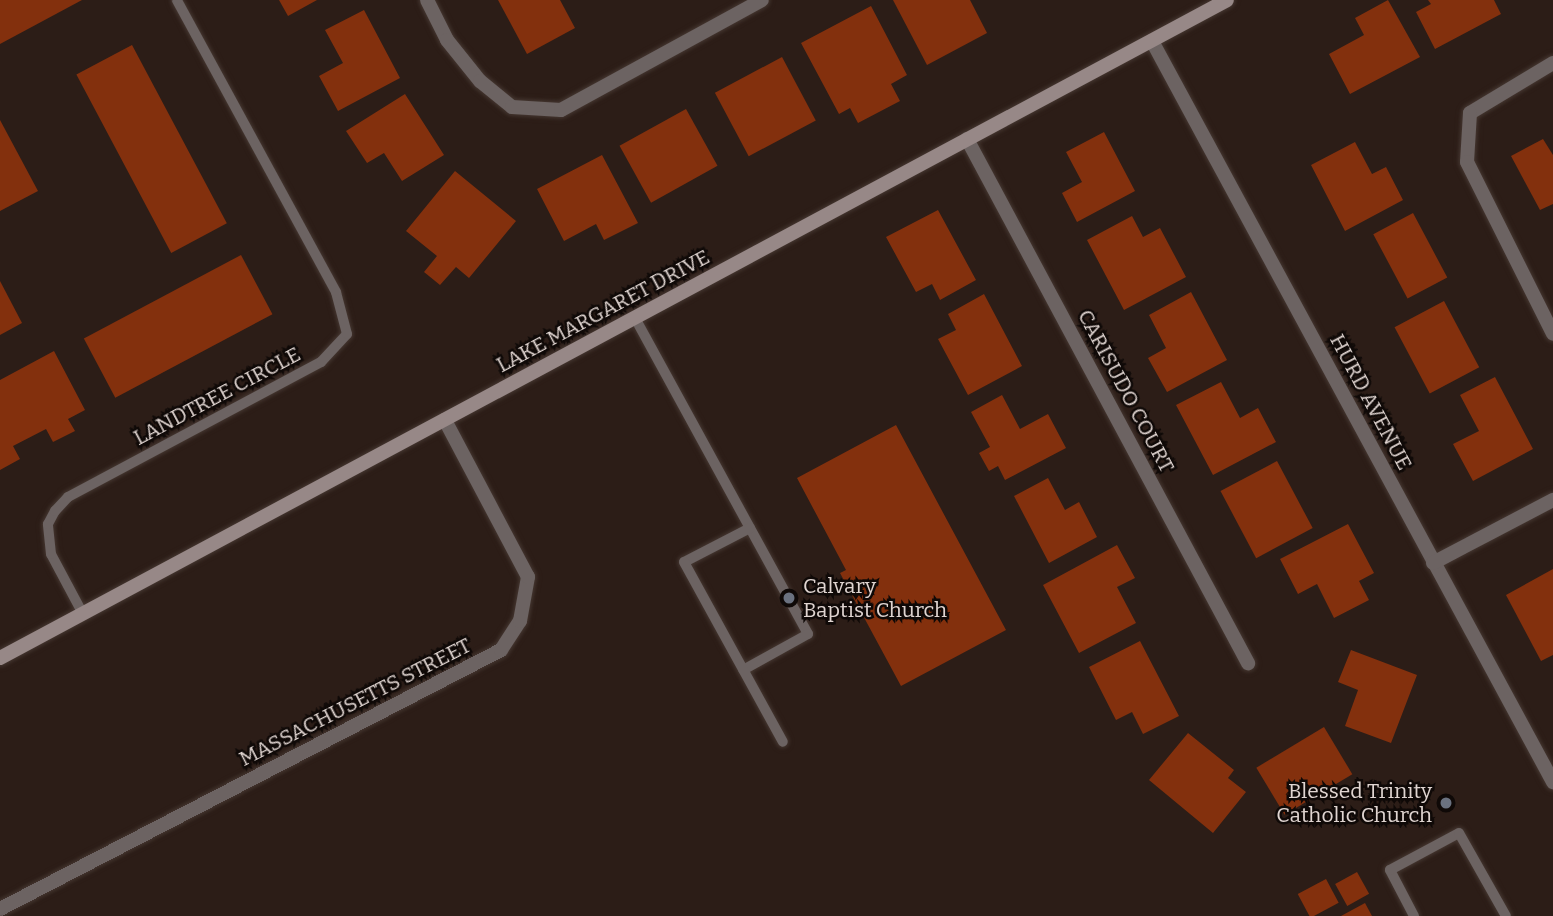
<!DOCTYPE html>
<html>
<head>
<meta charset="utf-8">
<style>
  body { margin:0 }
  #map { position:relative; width:1553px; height:916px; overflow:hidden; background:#2c1d17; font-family:Bitter,serif }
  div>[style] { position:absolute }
  .building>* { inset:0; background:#83300d; transform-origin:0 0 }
  .roads { filter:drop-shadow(0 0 2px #453731) drop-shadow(0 0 2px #453731) }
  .lane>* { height:10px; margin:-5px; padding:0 5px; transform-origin:5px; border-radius:5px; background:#6c6362 }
  .street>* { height:14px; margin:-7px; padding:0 7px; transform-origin:7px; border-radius:7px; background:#6c6362 }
  .secondary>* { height:14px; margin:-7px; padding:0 7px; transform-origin:7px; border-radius:7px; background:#978887 }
  .dots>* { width:19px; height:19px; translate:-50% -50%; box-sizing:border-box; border:4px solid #0f0907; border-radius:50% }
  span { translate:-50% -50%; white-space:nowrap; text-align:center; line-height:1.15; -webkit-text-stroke:5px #0f0907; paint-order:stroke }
  .street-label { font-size:21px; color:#e0d5d1 }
  .poi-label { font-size:21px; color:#e0d5d1 }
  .left { translate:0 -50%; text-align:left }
  .right { translate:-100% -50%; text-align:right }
</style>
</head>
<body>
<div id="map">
  <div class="building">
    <div style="clip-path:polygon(0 0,82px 0,0 44px)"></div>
    <div style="clip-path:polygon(279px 0,317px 0,288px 16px)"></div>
    <div style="clip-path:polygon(498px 0,560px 0,575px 28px,527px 54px)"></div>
    <div style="clip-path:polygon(893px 0,970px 0,987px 33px,927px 65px)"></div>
    <div style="clip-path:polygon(1388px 0,1420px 57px,1350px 94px,1329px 54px,1364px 35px,1355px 18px)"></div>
    <div style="clip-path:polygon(1428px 0,1494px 0,1501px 14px,1435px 49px,1416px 12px,1431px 4px)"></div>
    <div style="clip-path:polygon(871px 6px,907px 75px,891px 84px,900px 101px,858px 123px,850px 108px,839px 114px,801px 43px)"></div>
    <div style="clip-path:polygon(364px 10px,400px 78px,338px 111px,319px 76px,343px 63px,325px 30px)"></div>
    <div style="left:132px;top:45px;width:202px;height:63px;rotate:62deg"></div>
    <div style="left:782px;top:57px;width:72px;height:76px;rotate:62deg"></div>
    <div style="clip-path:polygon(405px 94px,444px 155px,402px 181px,384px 153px,367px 163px,346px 131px)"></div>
    <div style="left:686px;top:109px;width:65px;height:76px;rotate:61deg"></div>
    <div style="clip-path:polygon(0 120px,38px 191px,0 211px)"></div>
    <div style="clip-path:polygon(1104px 132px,1135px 191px,1077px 222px,1062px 193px,1082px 182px,1066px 152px)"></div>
    <div style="clip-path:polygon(1543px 139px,1553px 155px,1553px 204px,1540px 210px,1511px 156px)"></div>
    <div style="clip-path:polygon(1355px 142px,1372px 174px,1386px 167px,1403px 200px,1345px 231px,1311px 165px)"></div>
    <div style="clip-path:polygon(602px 155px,638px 223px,604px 240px,596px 224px,564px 241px,537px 189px)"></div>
    <div style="clip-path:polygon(455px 171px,516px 221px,469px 278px,456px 267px,440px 285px,424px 272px,437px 256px,406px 231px)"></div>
    <div style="clip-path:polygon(938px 210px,976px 280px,940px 300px,932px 284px,916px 292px,886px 237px)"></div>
    <div style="left:1413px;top:213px;width:73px;height:45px;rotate:62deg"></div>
    <div style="clip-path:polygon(1132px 216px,1143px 237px,1160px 228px,1186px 277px,1124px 310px,1087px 240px)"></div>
    <div style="left:241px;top:255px;width:67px;height:178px;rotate:62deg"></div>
    <div style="clip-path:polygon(0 281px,22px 323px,0 335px)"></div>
    <div style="clip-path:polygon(1191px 292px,1227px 360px,1167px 392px,1148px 358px,1166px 348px,1149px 315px)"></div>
    <div style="clip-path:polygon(984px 294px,1022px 366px,968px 395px,938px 339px,956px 330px,948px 314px)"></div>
    <div style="left:1444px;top:301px;width:75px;height:56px;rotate:62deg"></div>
    <div style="clip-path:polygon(54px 351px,85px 410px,68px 419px,75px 431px,53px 442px,46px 429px,13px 446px,20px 459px,0 470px,0 380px)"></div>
    <div style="clip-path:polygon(1495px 377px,1533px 449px,1473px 481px,1453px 444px,1479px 431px,1460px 395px)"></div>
    <div style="clip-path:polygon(1221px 382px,1240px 418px,1258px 408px,1276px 442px,1213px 475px,1176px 405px)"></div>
    <div style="clip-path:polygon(1002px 395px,1020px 429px,1048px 414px,1066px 448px,1005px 480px,998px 466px,989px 471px,979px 453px,990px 447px,971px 412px)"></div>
    <div style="clip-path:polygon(896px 425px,1006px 630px,901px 686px,840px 573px,846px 570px,797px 478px)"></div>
    <div style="left:1277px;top:461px;width:76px;height:64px;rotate:62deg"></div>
    <div style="clip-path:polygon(1048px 478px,1065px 510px,1079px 502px,1097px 537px,1049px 563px,1014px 496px)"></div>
    <div style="clip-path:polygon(1348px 524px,1374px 573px,1359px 581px,1369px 600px,1334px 618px,1317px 584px,1298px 594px,1280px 559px)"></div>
    <div style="clip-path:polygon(1117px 545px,1135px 578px,1117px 587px,1136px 623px,1079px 653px,1043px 585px)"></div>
    <div style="clip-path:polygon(1553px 569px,1553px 655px,1541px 661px,1506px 595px)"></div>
    <div style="clip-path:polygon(1140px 641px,1179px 716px,1143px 734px,1132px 712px,1116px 720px,1089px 667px)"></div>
    <div style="clip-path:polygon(1351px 650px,1417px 675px,1391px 743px,1345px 726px,1358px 690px,1338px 682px)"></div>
    <div style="left:1324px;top:727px;width:55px;height:79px;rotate:59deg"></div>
    <div style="clip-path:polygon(1188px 733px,1234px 770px,1228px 778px,1246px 792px,1213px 833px,1149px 780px)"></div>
    <div style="left:1357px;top:872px;width:25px;height:25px;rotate:61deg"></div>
    <div style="left:1326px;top:879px;width:27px;height:32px;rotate:62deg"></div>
    <div style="clip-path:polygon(1365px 903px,1372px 916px,1341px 916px)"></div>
  </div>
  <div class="roads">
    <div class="lane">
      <div style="left:635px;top:318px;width:360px;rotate:61.3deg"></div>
      <div style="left:808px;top:634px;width:74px;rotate:151deg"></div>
      <div style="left:750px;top:528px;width:74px;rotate:152.7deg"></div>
      <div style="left:684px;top:562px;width:205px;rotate:61.2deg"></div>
      <div style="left:83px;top:614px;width:68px;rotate:-118.1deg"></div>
      <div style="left:51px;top:554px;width:30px;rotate:-96deg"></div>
      <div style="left:48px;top:524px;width:15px;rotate:-62deg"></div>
      <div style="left:55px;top:511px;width:19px;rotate:-47deg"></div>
      <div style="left:68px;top:497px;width:287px;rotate:-28.1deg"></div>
      <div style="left:321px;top:362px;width:38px;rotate:-47deg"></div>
      <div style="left:347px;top:334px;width:43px;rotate:-104.7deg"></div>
      <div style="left:336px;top:292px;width:332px;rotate:-118.6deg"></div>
      <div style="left:1414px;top:916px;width:52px;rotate:-117.6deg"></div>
      <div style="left:1390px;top:870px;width:78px;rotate:-28.2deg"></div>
      <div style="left:1459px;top:833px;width:95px;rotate:60.5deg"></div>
    </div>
    <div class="street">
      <div style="left:427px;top:0;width:45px;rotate:63.4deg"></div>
      <div style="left:447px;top:40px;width:53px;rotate:51.2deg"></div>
      <div style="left:480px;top:81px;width:41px;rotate:39.1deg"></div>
      <div style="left:512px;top:107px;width:49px;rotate:3.5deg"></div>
      <div style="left:561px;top:110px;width:229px;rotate:-28.7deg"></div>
      <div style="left:1152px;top:41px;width:843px;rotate:61.58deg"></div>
      <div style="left:1553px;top:63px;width:97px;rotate:148.9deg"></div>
      <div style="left:1470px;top:113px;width:49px;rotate:93.5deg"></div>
      <div style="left:1467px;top:162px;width:192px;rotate:63.4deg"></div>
      <div style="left:967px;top:139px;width:595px;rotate:61.8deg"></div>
      <div style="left:1433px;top:563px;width:136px;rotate:-27.7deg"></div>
      <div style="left:0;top:909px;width:564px;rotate:-27.34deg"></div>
      <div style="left:501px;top:650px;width:35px;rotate:-57deg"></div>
      <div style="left:520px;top:621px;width:45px;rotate:-79.7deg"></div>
      <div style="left:528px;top:577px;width:178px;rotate:-117.9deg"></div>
    </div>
    <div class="secondary">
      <div style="left:0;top:658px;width:1392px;rotate:-28.2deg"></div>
    </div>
  </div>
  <div class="dots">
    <div style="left:789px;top:598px;background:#6b7280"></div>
    <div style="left:1446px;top:803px;background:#6b7280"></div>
  </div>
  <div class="street-label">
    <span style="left:603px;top:311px;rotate:-28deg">LAKE MARGARET DRIVE</span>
    <span style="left:1126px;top:391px;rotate:62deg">CARISUDO COURT</span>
    <span style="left:217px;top:396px;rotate:-28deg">LANDTREE CIRCLE</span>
    <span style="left:1371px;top:402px;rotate:62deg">HURD AVENUE</span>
    <span style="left:355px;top:702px;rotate:-27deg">MASSACHUSETTS STREET</span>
  </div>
  <div class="poi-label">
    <span class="left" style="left:803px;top:598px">Calvary<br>Baptist Church</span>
    <span class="right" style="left:1432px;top:803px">Blessed Trinity<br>Catholic Church</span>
  </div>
</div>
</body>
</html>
